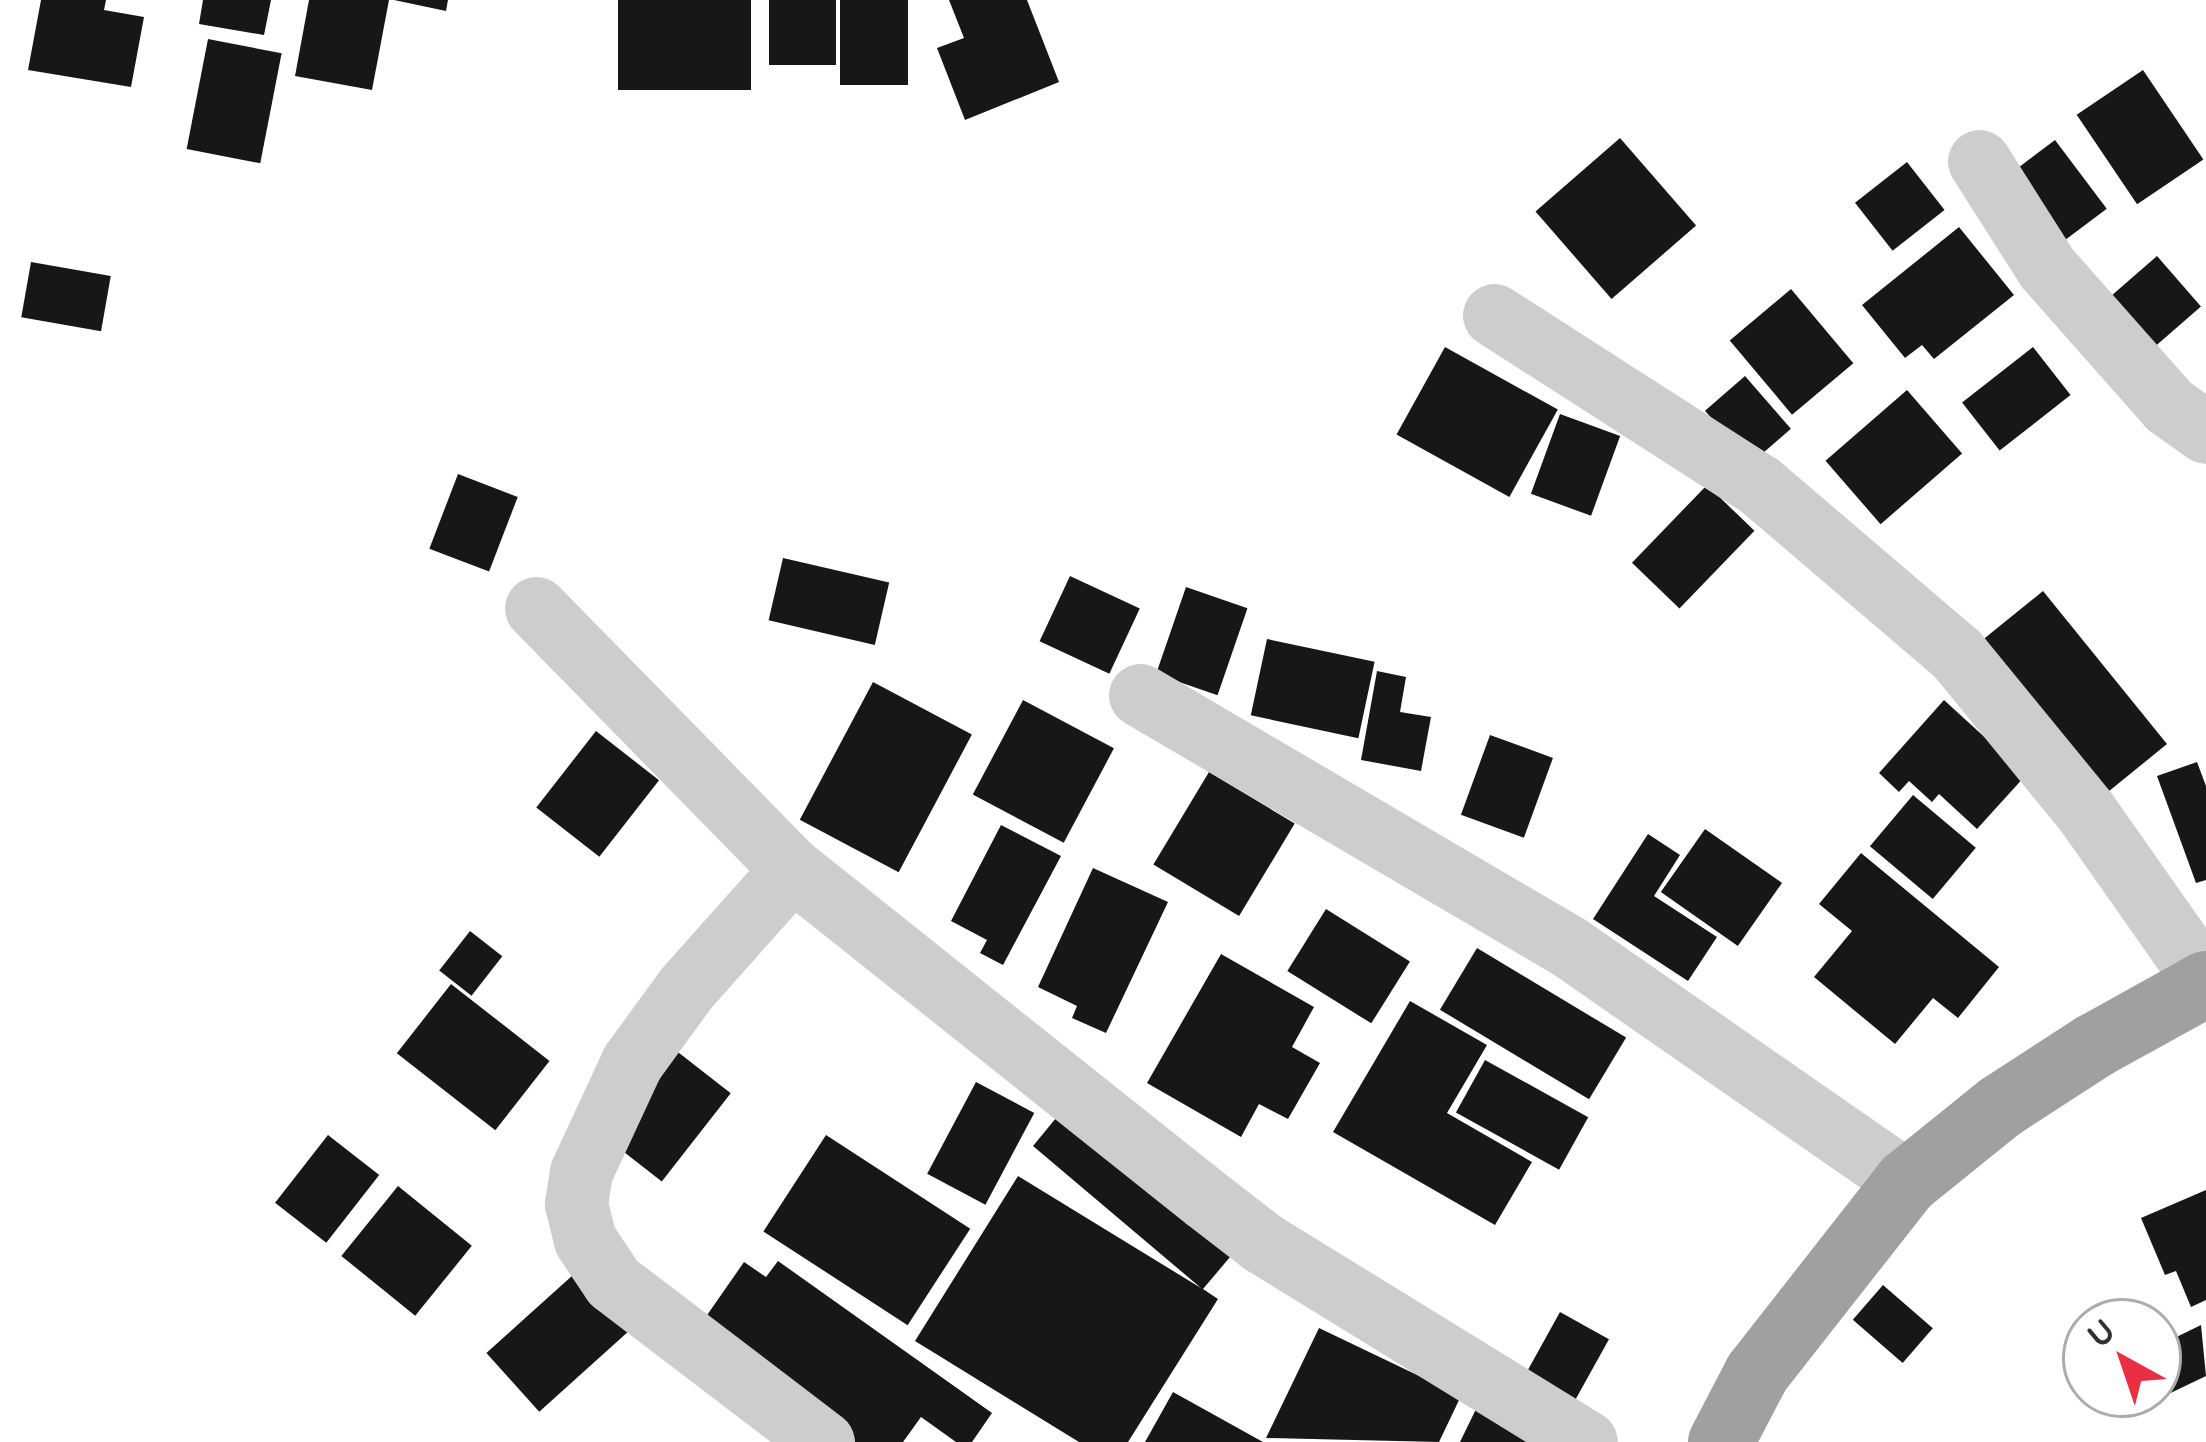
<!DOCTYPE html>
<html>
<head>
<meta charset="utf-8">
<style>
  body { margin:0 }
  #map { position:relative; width:2206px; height:1442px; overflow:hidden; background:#fff; font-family:Quicksand,sans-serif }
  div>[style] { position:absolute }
  .building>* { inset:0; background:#171717; transform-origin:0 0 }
  .minor>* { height:63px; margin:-31.5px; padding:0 31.5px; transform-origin:31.5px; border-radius:31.5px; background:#cdcdcd }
  .trunk>* { height:66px; margin:-33px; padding:0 33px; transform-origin:33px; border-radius:33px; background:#a0a0a0 }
  span { translate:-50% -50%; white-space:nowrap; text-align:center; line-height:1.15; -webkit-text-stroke:12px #fff; paint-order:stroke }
  .north { position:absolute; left:2062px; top:1298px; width:120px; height:120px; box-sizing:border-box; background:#fff; border:3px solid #acacac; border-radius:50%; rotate:320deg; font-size:33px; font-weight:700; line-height:48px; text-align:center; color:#303030 }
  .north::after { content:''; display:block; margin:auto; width:42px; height:54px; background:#ea2f43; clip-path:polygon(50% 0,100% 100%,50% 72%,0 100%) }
</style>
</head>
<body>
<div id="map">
  <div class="building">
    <div style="clip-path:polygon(41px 0,106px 0,104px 10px,144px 17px,131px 87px,28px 70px)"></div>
    <div style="clip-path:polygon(203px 0,271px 0,264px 35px,199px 24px)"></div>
    <div style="clip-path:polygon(309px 0,389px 0,372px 90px,295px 76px)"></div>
    <div style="clip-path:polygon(394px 0,448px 0,446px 11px)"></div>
    <div style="left:618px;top:0;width:133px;height:90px"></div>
    <div style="left:769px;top:0;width:67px;height:65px"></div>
    <div style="left:840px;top:0;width:68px;height:85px"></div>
    <div style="clip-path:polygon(949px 0,1027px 0,1059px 82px,965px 120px,937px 48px,964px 38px)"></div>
    <div style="left:208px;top:39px;width:75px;height:112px;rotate:11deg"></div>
    <div style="left:2143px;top:70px;width:108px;height:80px;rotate:56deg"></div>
    <div style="left:1620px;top:138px;width:116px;height:112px;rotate:49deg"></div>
    <div style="left:2055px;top:140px;width:86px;height:63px;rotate:53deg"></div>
    <div style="left:1907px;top:162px;width:61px;height:66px;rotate:52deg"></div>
    <div style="clip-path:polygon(1959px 227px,2014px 295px,1934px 359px,1922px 345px,1905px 358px,1862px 305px)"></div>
    <div style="left:2157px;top:256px;width:67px;height:78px;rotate:49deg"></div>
    <div style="left:31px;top:262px;width:81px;height:56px;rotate:10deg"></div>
    <div style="left:1791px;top:289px;width:97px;height:80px;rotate:50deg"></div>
    <div style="left:1445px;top:347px;width:129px;height:100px;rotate:29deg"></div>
    <div style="left:2033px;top:347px;width:61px;height:90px;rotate:52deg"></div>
    <div style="left:1745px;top:376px;width:70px;height:53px;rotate:49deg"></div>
    <div style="left:1907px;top:390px;width:84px;height:108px;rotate:49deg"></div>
    <div style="left:1560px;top:414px;width:64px;height:85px;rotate:20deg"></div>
    <div style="left:458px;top:474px;width:64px;height:80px;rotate:21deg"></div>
    <div style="left:1707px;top:485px;width:66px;height:108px;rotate:44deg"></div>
    <div style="left:783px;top:558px;width:109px;height:64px;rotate:13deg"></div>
    <div style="left:1070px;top:576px;width:77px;height:72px;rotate:25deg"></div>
    <div style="left:1186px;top:587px;width:65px;height:92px;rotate:19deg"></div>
    <div style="left:2043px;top:591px;width:197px;height:95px;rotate:51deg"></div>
    <div style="left:1267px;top:639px;width:110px;height:78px;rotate:12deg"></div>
    <div style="clip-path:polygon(1377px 671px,1406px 677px,1400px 712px,1431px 717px,1421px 771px,1361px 760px)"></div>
    <div style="left:873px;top:682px;width:112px;height:156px;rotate:28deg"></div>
    <div style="left:1023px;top:700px;width:103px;height:107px;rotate:28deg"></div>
    <div style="clip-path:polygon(1944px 700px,2026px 775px,1977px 829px,1939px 794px,1932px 802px,1909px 781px,1899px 792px,1879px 773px)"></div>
    <div style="left:596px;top:731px;width:80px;height:97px;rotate:38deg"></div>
    <div style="left:1490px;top:735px;width:67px;height:85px;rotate:20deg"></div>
    <div style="clip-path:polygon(2197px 762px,2206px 786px,2206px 880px,2196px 883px,2157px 776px)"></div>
    <div style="left:1209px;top:772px;width:100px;height:108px;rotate:31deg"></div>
    <div style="left:1913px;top:795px;width:82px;height:67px;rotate:40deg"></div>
    <div style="clip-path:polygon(1001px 825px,1061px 856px,1003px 965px,980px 953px,987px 940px,951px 921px)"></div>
    <div style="left:1705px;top:829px;width:94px;height:77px;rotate:35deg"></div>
    <div style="clip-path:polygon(1648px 834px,1680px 855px,1654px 896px,1717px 937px,1688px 981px,1593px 919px)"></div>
    <div style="clip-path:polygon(1861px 853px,1999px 967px,1958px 1018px,1933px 998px,1895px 1044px,1814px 977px,1852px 931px,1819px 904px)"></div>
    <div style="clip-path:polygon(1093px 868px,1168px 902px,1106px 1033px,1072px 1018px,1077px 1006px,1038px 987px)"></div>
    <div style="left:1326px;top:909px;width:99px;height:73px;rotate:32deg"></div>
    <div style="left:470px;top:931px;width:41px;height:50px;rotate:38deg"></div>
    <div style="left:1477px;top:948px;width:174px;height:72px;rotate:31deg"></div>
    <div style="clip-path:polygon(1221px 954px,1314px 1007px,1292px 1047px,1320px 1063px,1288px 1119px,1259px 1104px,1241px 1137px,1147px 1083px)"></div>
    <div style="left:451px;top:984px;width:125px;height:88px;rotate:38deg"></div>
    <div style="clip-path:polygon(1410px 1001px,1487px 1045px,1447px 1113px,1532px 1162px,1495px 1225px,1333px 1132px)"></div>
    <div style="left:674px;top:1049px;width:72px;height:112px;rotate:38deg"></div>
    <div style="left:1485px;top:1060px;width:118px;height:60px;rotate:29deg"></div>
    <div style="left:976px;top:1082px;width:66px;height:104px;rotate:28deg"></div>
    <div style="clip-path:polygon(1070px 1101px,1241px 1244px,1203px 1289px,1218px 1299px,1128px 1442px,1079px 1442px,915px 1341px,1018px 1176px,1201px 1288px,1033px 1146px)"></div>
    <div style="left:328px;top:1135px;width:65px;height:86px;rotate:38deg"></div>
    <div style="left:826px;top:1135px;width:172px;height:115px;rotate:33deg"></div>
    <div style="left:398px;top:1186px;width:95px;height:90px;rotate:39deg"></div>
    <div style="clip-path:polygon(2206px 1190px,2206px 1300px,2191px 1307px,2176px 1271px,2165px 1275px,2141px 1218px)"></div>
    <div style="clip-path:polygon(778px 1261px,992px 1413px,972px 1442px,956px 1442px,921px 1417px,903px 1442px,854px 1442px,696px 1331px,744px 1262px,766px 1277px)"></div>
    <div style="left:583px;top:1266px;width:79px;height:130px;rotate:48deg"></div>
    <div style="left:1883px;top:1285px;width:66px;height:46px;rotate:41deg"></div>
    <div style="left:1560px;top:1312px;width:56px;height:82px;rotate:29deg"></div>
    <div style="clip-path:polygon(2201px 1325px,2206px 1376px,2133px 1411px,2125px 1394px,2158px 1394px,2158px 1346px)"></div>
    <div style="clip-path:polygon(1319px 1328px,1461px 1396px,1439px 1442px,1266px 1438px)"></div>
    <div style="clip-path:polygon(1173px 1392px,1263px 1442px,1145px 1442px)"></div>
    <div style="clip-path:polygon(1477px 1407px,1552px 1442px,1460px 1442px)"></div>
  </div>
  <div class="minor">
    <div style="left:1979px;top:161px;width:127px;rotate:57.6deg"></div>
    <div style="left:2047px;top:268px;width:184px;rotate:48.5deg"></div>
    <div style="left:2169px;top:406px;width:45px;rotate:35.1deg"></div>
    <div style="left:1494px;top:315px;width:315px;rotate:32.7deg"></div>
    <div style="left:1759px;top:485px;width:259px;rotate:40.5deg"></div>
    <div style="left:1956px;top:653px;width:205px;rotate:50.7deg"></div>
    <div style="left:2086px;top:812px;width:209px;rotate:54.9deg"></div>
    <div style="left:536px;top:608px;width:366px;rotate:45.6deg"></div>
    <div style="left:792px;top:869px;width:529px;rotate:38.56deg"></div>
    <div style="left:1206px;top:1199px;width:72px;rotate:37.7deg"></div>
    <div style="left:1263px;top:1243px;width:379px;rotate:31.6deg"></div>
    <div style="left:1140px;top:695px;width:496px;rotate:30.4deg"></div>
    <div style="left:1568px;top:946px;width:413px;rotate:34.8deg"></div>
    <div style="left:792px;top:869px;width:159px;rotate:131.7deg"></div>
    <div style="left:686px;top:988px;width:92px;rotate:126.1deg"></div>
    <div style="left:632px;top:1062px;width:121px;rotate:114.9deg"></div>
    <div style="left:581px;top:1172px;width:32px;rotate:99deg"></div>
    <div style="left:576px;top:1204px;width:37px;rotate:76deg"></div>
    <div style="left:585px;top:1240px;width:50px;rotate:56.3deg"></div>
    <div style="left:613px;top:1282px;width:264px;rotate:37.3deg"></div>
  </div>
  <div class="trunk">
    <div style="left:1721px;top:1442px;width:78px;rotate:-62.4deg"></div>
    <div style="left:1757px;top:1373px;width:243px;rotate:-51.9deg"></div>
    <div style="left:1907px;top:1182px;width:119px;rotate:-38.9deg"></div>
    <div style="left:2000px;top:1107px;width:112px;rotate:-33deg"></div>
    <div style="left:2094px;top:1046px;width:128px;rotate:-29deg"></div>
  </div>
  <div class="north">U</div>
</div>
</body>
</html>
